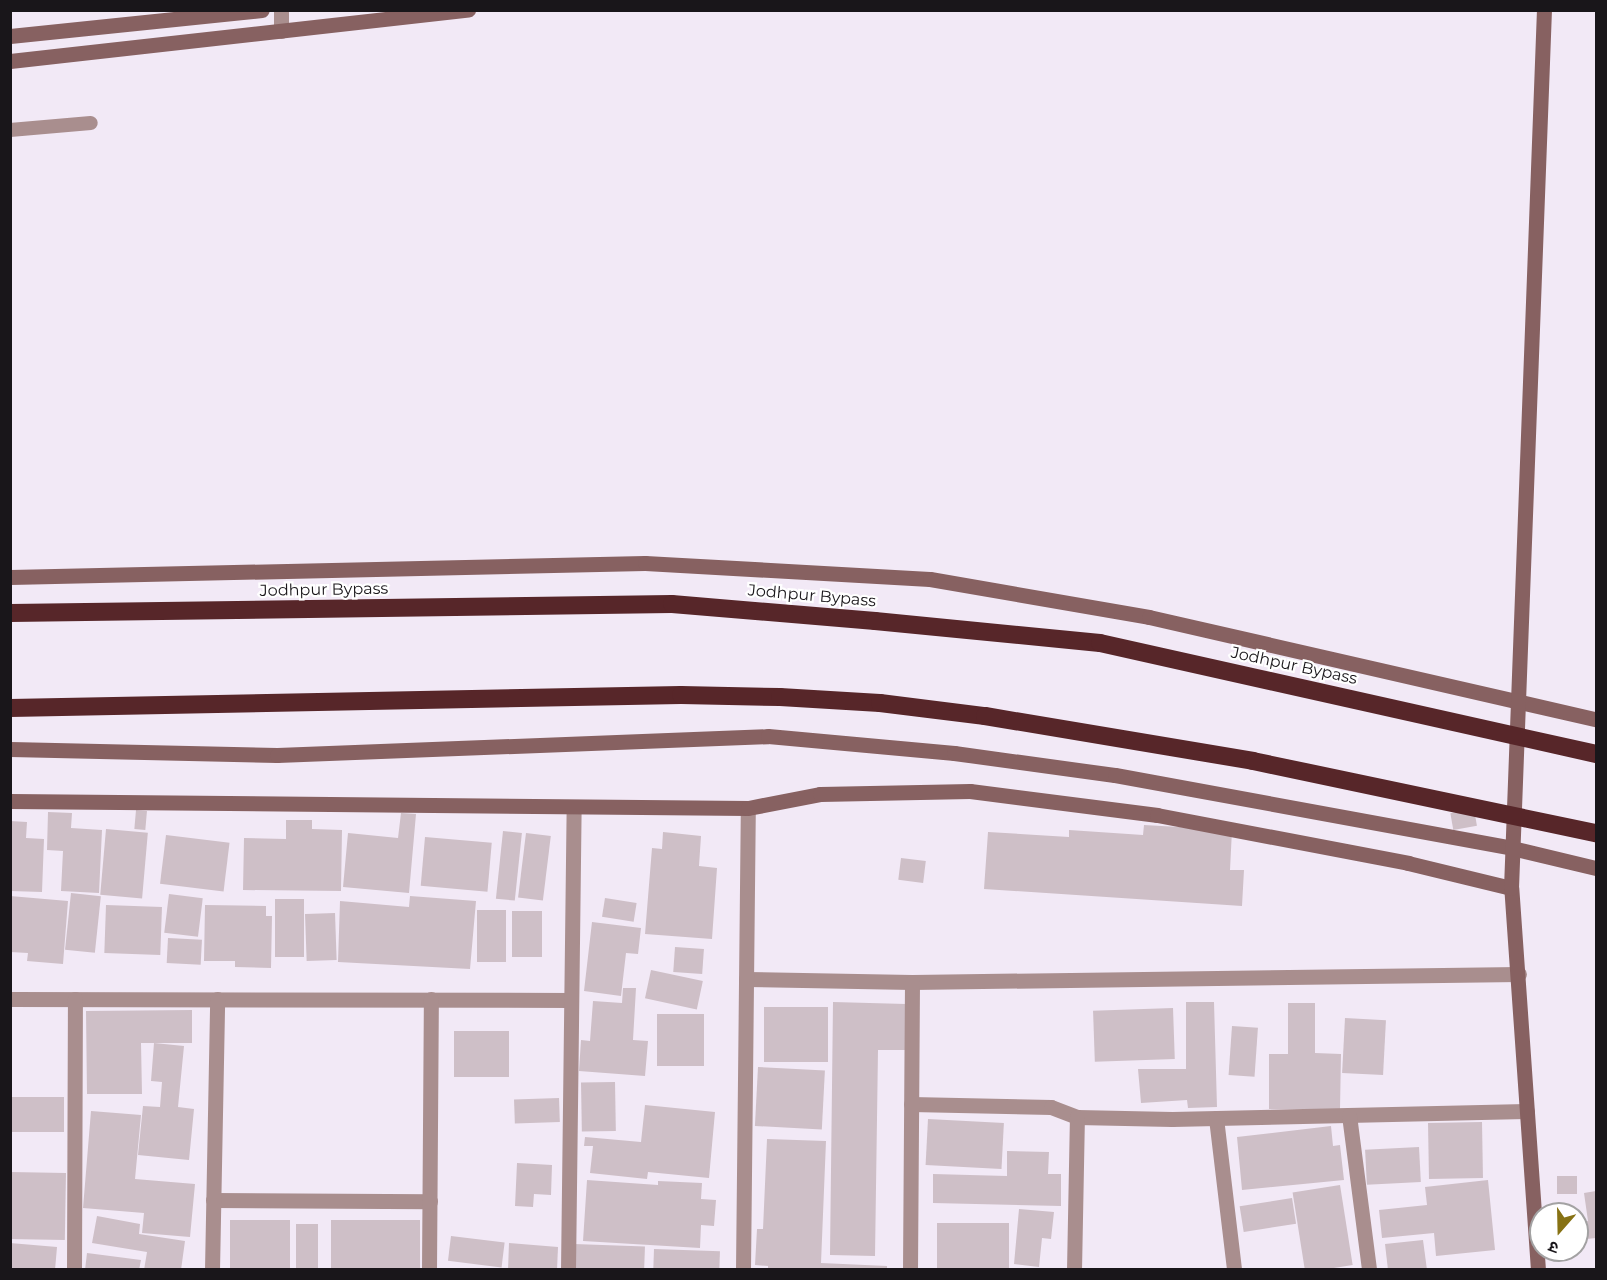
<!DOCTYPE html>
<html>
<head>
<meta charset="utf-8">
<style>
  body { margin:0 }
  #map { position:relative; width:1607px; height:1280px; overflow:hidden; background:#f2e9f6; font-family:Montserrat,"Noto Sans Devanagari",sans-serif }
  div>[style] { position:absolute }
  .building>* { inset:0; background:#cebfc7; transform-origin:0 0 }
  .lane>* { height:14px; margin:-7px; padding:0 7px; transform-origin:7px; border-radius:7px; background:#a98e8e }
  .street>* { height:15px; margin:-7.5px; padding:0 7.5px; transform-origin:7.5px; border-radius:7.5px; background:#a98e8e }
  .secondary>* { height:15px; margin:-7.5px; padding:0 7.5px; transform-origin:7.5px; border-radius:7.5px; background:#876161 }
  .highway>* { height:18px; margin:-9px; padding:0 9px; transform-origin:9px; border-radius:9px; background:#572629 }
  span { translate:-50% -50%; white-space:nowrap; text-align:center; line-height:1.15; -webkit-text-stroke:4.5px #fff; paint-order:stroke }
  .street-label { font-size:16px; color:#19161a }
  .frame { position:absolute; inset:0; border:12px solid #19161a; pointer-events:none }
  .north { position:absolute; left:1529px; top:1202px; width:60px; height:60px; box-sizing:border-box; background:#fff; border:2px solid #a3a2a3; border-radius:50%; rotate:200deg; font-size:16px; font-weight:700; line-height:24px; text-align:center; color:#19161a }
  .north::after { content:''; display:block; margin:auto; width:21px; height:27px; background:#877214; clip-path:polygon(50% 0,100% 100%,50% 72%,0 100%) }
</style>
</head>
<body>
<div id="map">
  <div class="building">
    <div style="left:1474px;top:809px;width:17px;height:24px;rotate:80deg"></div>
    <div style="left:136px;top:810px;width:11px;height:19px;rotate:5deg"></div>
    <div style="clip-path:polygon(48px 812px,72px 813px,71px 828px,102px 830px,99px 893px,61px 891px,63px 851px,47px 850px)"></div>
    <div style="clip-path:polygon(401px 813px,416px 814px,409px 893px,343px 887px,348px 833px,398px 838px)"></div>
    <div style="clip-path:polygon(286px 820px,312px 820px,312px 829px,342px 830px,341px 891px,243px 890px,244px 838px,286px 839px)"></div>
    <div style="clip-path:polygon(10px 821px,27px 822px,26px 838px,44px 839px,42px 892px,10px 891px)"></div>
    <div style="clip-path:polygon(1144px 825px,1232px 830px,1230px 870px,1244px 870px,1242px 906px,984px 889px,988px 832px,1069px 837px,1069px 830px,1143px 835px)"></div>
    <div style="left:106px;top:829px;width:42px;height:66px;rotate:5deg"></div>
    <div style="left:503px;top:831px;width:19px;height:68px;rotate:6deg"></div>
    <div style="clip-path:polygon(663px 832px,701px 836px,699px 866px,717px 868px,712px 939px,645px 934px,652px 848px,662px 849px)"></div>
    <div style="left:526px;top:833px;width:25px;height:65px;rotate:7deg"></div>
    <div style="left:166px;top:835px;width:64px;height:49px;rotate:7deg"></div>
    <div style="left:425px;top:837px;width:67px;height:49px;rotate:5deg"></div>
    <div style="left:901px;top:858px;width:25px;height:22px;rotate:7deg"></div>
    <div style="left:71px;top:893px;width:30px;height:57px;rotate:6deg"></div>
    <div style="left:169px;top:894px;width:34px;height:39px;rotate:7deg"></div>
    <div style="clip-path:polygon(10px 896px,68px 901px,63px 964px,27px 961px,28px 953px,10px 952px)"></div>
    <div style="clip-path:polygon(410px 896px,476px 901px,470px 969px,338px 962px,340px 901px,409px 907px)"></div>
    <div style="left:605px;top:898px;width:32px;height:19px;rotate:9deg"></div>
    <div style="left:275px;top:899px;width:29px;height:58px"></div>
    <div style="left:106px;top:905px;width:56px;height:48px;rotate:2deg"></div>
    <div style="clip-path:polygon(205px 905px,266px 906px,266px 916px,272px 916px,271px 968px,235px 967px,235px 961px,204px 961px)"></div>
    <div style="left:477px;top:910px;width:29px;height:52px"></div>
    <div style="left:512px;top:911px;width:30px;height:46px"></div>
    <div style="left:335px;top:913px;width:47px;height:30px;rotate:88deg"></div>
    <div style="clip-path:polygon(592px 922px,641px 928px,638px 954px,626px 953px,621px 996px,584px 991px)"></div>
    <div style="left:168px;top:938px;width:34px;height:25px;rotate:3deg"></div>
    <div style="left:675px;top:947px;width:29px;height:25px;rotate:4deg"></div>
    <div style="left:651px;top:970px;width:53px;height:29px;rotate:12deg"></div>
    <div style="clip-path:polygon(623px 988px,636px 988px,633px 1040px,648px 1041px,645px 1076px,579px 1071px,581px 1040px,590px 1041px,593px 1001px,622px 1003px)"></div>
    <div style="clip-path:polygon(833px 1002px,906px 1004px,905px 1050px,878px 1050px,875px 1256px,830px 1255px)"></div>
    <div style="clip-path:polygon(1186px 1002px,1214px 1002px,1217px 1107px,1188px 1108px,1187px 1100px,1141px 1103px,1138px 1069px,1186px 1069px)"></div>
    <div style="clip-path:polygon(1288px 1003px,1315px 1003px,1315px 1053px,1341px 1054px,1340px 1109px,1269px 1109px,1269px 1054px,1288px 1054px)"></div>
    <div style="left:764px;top:1007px;width:64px;height:55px"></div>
    <div style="left:1173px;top:1008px;width:51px;height:80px;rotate:88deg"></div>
    <div style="clip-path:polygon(192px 1010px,192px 1043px,141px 1043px,142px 1094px,87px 1094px,86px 1011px)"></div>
    <div style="left:657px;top:1014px;width:47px;height:52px"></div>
    <div style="left:1345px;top:1018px;width:41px;height:55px;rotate:3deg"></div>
    <div style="left:1232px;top:1026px;width:26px;height:49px;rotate:4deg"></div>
    <div style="left:454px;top:1031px;width:55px;height:46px"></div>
    <div style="clip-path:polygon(154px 1043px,184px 1046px,178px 1107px,194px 1109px,189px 1160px,138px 1155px,143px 1106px,160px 1107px,162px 1082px,151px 1081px)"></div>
    <div style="left:758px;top:1067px;width:67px;height:59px;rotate:3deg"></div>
    <div style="left:615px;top:1082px;width:49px;height:34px;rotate:89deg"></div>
    <div style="left:10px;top:1097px;width:54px;height:35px"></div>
    <div style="left:559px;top:1098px;width:24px;height:45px;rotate:88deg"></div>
    <div style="clip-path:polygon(645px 1105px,715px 1112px,709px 1178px,648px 1172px,647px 1179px,590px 1173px,593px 1146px,584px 1146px,585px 1137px,641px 1142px)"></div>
    <div style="clip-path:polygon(91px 1111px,141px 1115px,135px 1179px,195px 1184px,190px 1237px,142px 1233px,144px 1213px,83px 1208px)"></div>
    <div style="left:928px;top:1119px;width:76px;height:46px;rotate:3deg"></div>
    <div style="left:1482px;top:1122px;width:56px;height:54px;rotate:89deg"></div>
    <div style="clip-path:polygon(1331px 1126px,1333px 1146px,1340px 1145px,1344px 1180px,1242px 1190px,1237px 1137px)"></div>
    <div style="clip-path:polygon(767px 1139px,826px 1141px,821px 1263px,887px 1266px,887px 1270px,768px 1270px,768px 1266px,755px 1265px,757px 1229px,763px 1229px)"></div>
    <div style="left:1419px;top:1147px;width:35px;height:54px;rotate:87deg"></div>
    <div style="clip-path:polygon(1007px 1151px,1049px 1152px,1048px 1174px,1061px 1174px,1061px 1206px,933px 1203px,933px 1174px,1007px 1176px)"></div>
    <div style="clip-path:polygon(517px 1163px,552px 1165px,551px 1195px,534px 1194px,533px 1207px,515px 1206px)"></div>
    <div style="left:10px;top:1172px;width:56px;height:67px;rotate:1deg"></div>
    <div style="left:1557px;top:1176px;width:20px;height:18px"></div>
    <div style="clip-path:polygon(587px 1180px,658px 1185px,658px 1181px,702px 1183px,701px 1199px,716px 1200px,714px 1226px,701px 1225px,700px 1248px,583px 1241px)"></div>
    <div style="clip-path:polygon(1488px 1180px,1495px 1250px,1436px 1256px,1434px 1233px,1382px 1238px,1379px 1210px,1427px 1205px,1425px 1187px)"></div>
    <div style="left:1340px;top:1185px;width:81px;height:48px;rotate:81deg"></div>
    <div style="clip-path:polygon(1596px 1191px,1596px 1238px,1577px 1240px,1577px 1222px,1588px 1221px,1584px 1193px)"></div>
    <div style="left:1292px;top:1198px;width:26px;height:53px;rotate:81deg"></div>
    <div style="clip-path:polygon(1019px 1209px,1054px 1212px,1051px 1239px,1042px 1238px,1039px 1267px,1014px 1264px)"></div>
    <div style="clip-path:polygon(97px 1216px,140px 1224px,139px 1234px,185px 1241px,181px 1270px,144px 1270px,147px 1252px,92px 1243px)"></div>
    <div style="left:230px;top:1220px;width:60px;height:50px"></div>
    <div style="left:331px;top:1220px;width:89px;height:50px"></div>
    <div style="left:937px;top:1223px;width:72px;height:47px"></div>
    <div style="left:296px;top:1224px;width:22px;height:46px"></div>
    <div style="left:451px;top:1236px;width:54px;height:25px;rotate:7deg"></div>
    <div style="clip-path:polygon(1423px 1240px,1427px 1270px,1388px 1270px,1385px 1244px)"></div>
    <div style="clip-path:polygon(10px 1243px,57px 1247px,55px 1270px,10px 1270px)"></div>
    <div style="clip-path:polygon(509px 1243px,558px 1247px,557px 1270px,508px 1270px)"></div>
    <div style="left:574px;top:1244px;width:71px;height:26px;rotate:2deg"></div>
    <div style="left:654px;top:1249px;width:66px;height:21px;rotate:2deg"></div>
    <div style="clip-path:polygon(87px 1253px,141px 1260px,139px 1270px,85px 1270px)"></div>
  </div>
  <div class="lane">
    <div style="left:10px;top:130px;width:81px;rotate:-4.9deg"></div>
  </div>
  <div class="street">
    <div style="left:281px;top:10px;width:21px;rotate:90deg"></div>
    <div style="left:746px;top:979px;width:166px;rotate:1deg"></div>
    <div style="left:912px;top:982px;width:607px;rotate:-0.76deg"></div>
    <div style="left:10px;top:999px;width:561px;rotate:0.1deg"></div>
    <div style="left:911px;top:1104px;width:140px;rotate:1.2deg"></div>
    <div style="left:1051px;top:1107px;width:28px;rotate:21deg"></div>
    <div style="left:1077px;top:1117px;width:95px;rotate:1.2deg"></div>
    <div style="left:1172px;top:1119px;width:355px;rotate:-1.3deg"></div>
    <div style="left:1349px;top:1115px;width:156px;rotate:82.6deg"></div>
    <div style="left:1216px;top:1118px;width:153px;rotate:83.2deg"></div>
    <div style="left:213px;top:1200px;width:217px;rotate:0.3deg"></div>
    <div style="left:74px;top:1270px;width:271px;rotate:-89.8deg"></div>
    <div style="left:212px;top:1270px;width:271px;rotate:-88.9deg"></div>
    <div style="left:429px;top:1270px;width:271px;rotate:-89.6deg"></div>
    <div style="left:568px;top:1270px;width:463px;rotate:-89.3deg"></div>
    <div style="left:743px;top:1270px;width:462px;rotate:-89.4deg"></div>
    <div style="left:910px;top:1270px;width:288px;rotate:-89.6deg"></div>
    <div style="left:1074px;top:1270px;width:153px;rotate:-88.9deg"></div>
  </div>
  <div class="secondary">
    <div style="left:10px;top:36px;width:253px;rotate:-5.9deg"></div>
    <div style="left:10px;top:61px;width:461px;rotate:-6.4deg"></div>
    <div style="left:10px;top:577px;width:635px;rotate:-1.26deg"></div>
    <div style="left:645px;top:563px;width:285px;rotate:3.2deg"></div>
    <div style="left:930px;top:579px;width:222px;rotate:9.8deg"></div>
    <div style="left:1149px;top:617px;width:458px;rotate:12.9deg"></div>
    <div style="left:10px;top:749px;width:267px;rotate:1.3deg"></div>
    <div style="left:277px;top:755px;width:491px;rotate:-2.2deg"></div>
    <div style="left:768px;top:736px;width:187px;rotate:5.2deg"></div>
    <div style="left:954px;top:753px;width:162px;rotate:7.8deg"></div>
    <div style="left:1115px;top:775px;width:404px;rotate:10.4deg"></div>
    <div style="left:1512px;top:848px;width:86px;rotate:13.4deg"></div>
    <div style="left:10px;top:801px;width:738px;rotate:0.54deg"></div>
    <div style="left:748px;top:808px;width:73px;rotate:-11deg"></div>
    <div style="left:820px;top:794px;width:150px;rotate:-1.1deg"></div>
    <div style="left:970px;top:791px;width:189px;rotate:7.3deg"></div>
    <div style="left:1157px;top:815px;width:256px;rotate:10.8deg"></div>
    <div style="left:1408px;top:863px;width:106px;rotate:13.6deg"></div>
    <div style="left:1538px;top:1270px;width:383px;rotate:-94deg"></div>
    <div style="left:1511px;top:888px;width:879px;rotate:-87.85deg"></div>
  </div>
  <div class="highway">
    <div style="left:10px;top:613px;width:662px;rotate:-0.78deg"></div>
    <div style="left:672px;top:604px;width:204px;rotate:4.8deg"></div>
    <div style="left:875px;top:621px;width:226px;rotate:5.6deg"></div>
    <div style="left:1100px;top:643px;width:508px;rotate:12.61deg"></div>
    <div style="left:10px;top:708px;width:671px;rotate:-1.11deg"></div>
    <div style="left:681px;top:695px;width:99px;rotate:1.2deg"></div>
    <div style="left:780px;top:697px;width:100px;rotate:3.4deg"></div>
    <div style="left:880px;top:703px;width:106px;rotate:7.1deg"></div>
    <div style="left:985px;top:716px;width:272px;rotate:9.5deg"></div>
    <div style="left:1253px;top:761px;width:350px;rotate:11.9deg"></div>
  </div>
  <div class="street-label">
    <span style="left:324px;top:590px;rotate:-1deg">Jodhpur Bypass</span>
    <span style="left:812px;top:596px;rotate:5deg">Jodhpur Bypass</span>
    <span style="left:1294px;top:666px;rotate:12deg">Jodhpur Bypass</span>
  </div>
  <div class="frame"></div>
  <div class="north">उ</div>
</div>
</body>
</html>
